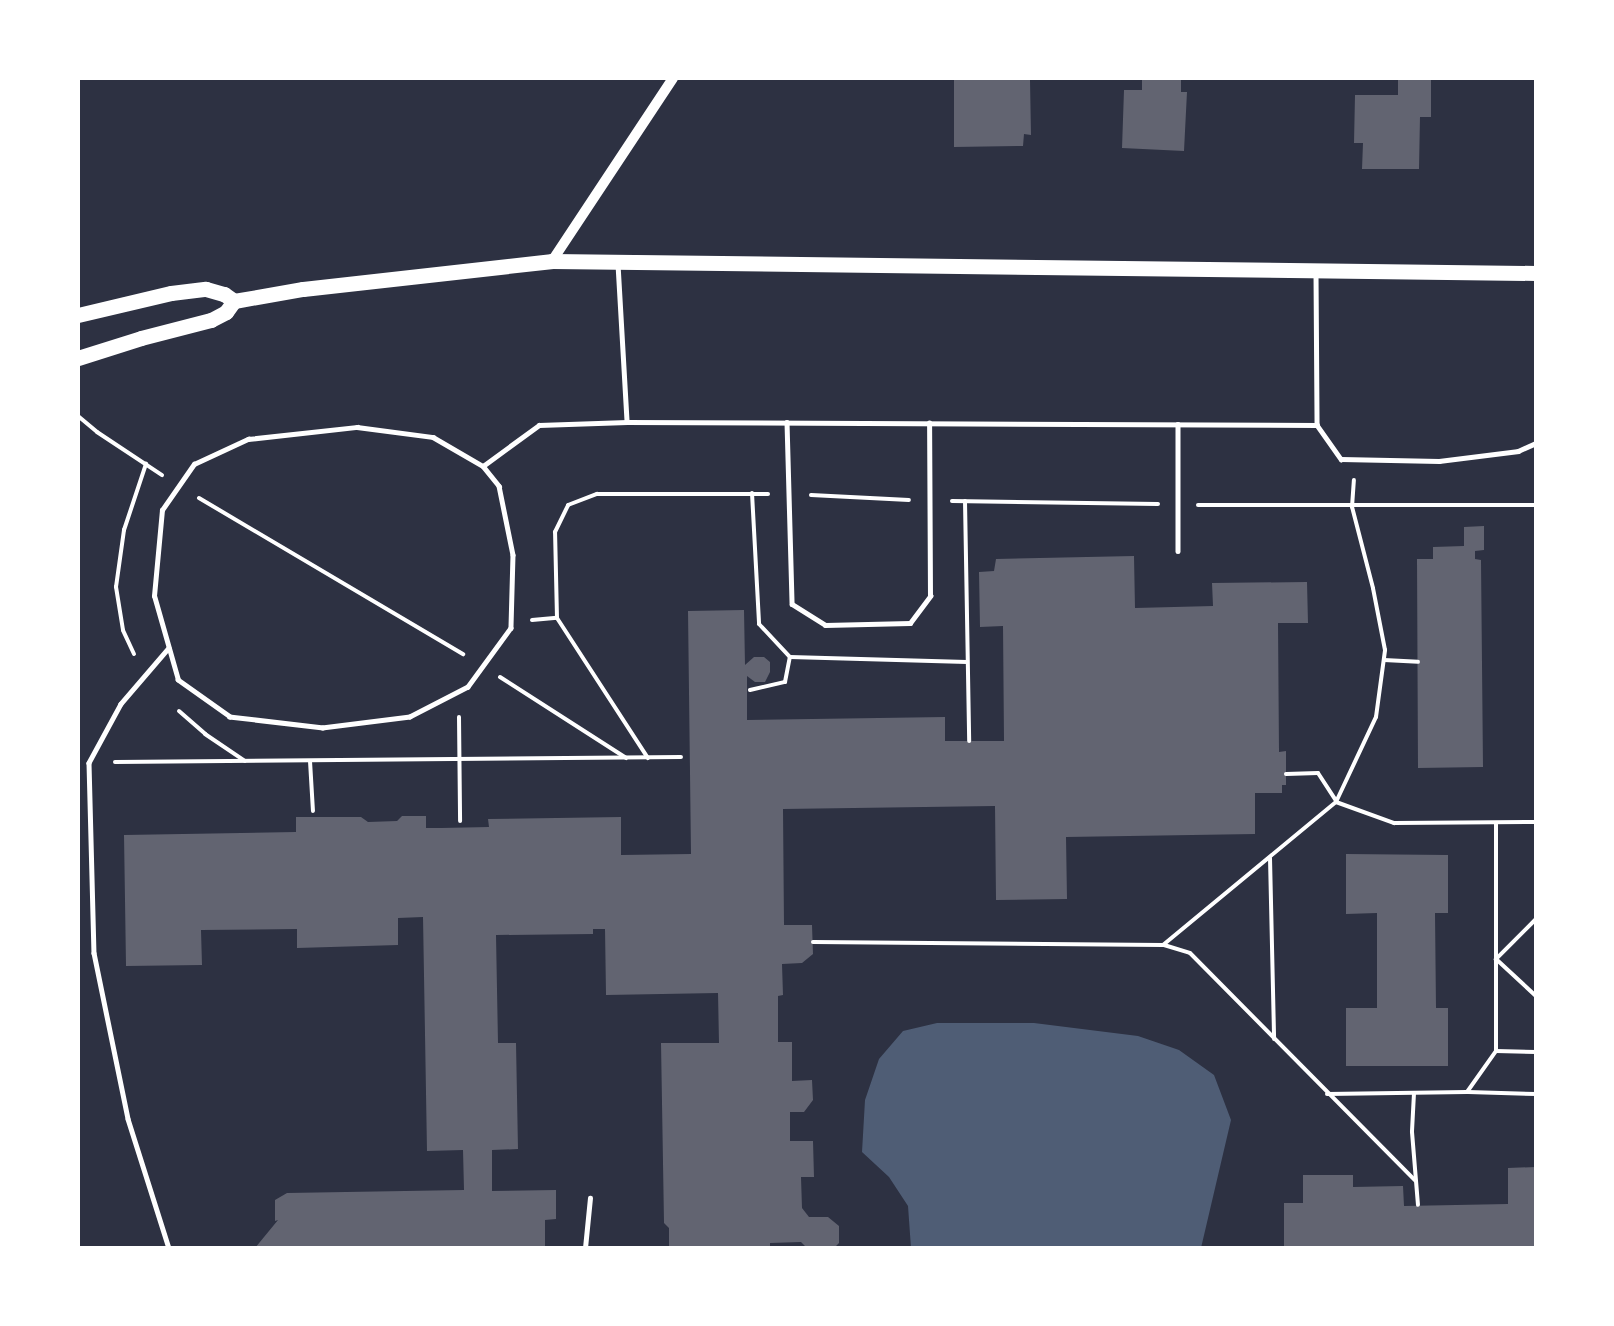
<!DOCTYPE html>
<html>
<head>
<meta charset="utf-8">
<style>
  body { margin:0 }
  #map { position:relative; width:1614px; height:1326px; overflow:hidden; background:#2d3142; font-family:"Roboto Condensed",sans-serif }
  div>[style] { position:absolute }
  .water>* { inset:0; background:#4f5d75 }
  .building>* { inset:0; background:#626471 }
  .path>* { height:4px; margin:-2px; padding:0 2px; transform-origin:2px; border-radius:2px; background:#fff }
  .service>* { height:4.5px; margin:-2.25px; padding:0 2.25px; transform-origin:2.25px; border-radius:2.25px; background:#fff }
  .tertiary>* { height:10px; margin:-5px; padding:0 5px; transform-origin:5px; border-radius:5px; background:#fff }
  .primary>* { height:15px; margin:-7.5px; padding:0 7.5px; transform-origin:7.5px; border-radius:7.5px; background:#fff }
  span { translate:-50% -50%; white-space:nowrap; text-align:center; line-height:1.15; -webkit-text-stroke:4.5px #fff; paint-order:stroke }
  .frame { position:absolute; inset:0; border:80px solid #fff; pointer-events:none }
</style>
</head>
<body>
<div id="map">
  <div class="water">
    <div style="clip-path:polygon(937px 1023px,1034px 1023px,1138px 1036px,1179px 1050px,1214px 1075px,1231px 1120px,1201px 1248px,911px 1248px,908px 1206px,889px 1177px,862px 1152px,865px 1100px,879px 1059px,903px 1031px)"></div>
  </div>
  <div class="building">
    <div style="clip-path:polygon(1026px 78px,1030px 80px,1031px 135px,1024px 134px,1023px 146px,954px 147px,954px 80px)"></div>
    <div style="clip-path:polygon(1142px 78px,1181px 78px,1181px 92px,1187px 92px,1184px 151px,1122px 148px,1124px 90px,1142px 90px)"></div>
    <div style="clip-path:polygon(1398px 78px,1431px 78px,1431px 117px,1420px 117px,1419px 169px,1362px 169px,1363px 143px,1354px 143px,1355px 95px,1398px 95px)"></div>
    <div style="clip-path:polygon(1484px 526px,1484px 550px,1475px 551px,1475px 559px,1481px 560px,1483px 767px,1418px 768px,1417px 559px,1433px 559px,1433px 547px,1464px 546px,1464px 527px)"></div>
    <div style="clip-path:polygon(1134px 556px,1135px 608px,1213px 606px,1212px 583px,1307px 582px,1308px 623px,1278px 623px,1279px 752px,1286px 751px,1286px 785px,1282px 785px,1282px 793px,1255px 793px,1255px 834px,1066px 837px,1067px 899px,996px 900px,995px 806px,783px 809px,784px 925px,812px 925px,813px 954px,802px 963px,782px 964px,783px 995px,778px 996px,778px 1042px,792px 1042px,792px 1081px,812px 1080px,813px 1100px,804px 1112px,790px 1112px,790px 1141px,813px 1141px,814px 1177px,801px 1177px,802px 1208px,809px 1217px,828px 1217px,839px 1226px,839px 1243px,834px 1248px,807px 1248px,801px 1242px,770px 1243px,770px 1248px,669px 1247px,669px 1228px,664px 1223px,661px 1043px,719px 1043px,718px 993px,606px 995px,605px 929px,593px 929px,593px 934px,496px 935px,498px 1043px,516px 1043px,518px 1149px,492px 1150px,492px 1191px,556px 1190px,556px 1219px,545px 1220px,545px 1248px,255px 1248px,278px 1220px,275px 1221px,275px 1200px,287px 1193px,464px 1190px,463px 1150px,427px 1151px,423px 917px,398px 918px,398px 945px,297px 948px,297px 929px,201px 930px,202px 965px,126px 966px,124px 835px,296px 832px,296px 817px,361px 817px,368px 822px,397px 821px,402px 816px,426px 816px,426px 828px,441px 828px,489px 827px,488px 819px,621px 817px,621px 855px,691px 854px,688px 611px,744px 610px,745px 665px,754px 657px,764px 657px,770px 662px,770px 672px,765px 682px,755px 682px,747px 676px,747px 720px,945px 717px,945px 741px,1004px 741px,1003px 626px,980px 627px,979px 572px,994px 571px,996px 559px)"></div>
    <div style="clip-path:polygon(1346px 854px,1448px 855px,1448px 913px,1435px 913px,1436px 1008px,1448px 1008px,1448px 1066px,1346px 1066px,1346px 1008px,1377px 1008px,1377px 913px,1346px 914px)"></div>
    <div style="clip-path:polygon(1536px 1167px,1536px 1248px,1284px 1248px,1284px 1203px,1303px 1203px,1303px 1175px,1353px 1175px,1353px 1187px,1403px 1186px,1404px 1206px,1508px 1204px,1508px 1168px)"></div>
  </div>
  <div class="path">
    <div style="left:78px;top:416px;width:25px;rotate:40deg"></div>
    <div style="left:97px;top:432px;width:78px;rotate:33.5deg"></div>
    <div style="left:752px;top:493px;width:131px;rotate:86.9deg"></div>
    <div style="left:759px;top:624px;width:45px;rotate:46.8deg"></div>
    <div style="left:811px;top:495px;width:98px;rotate:2.9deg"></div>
    <div style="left:199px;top:498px;width:307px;rotate:30.6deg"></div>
    <div style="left:952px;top:501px;width:206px;rotate:0.8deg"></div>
    <div style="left:965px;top:501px;width:240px;rotate:89deg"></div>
    <div style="left:1198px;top:505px;width:338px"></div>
    <div style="left:557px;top:618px;width:167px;rotate:57deg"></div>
    <div style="left:532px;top:620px;width:25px;rotate:-5deg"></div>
    <div style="left:557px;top:618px;width:86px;rotate:-91.3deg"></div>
    <div style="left:555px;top:532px;width:30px;rotate:-64deg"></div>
    <div style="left:568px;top:505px;width:31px;rotate:-21deg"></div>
    <div style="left:597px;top:494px;width:171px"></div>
    <div style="left:134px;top:654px;width:26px;rotate:-115deg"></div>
    <div style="left:123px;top:630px;width:44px;rotate:-99.2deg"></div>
    <div style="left:116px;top:587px;width:58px;rotate:-82deg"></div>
    <div style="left:124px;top:530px;width:70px;rotate:-71.6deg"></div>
    <div style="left:1384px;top:660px;width:34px;rotate:3deg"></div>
    <div style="left:500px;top:677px;width:150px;rotate:32.7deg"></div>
    <div style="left:750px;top:690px;width:36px;rotate:-13deg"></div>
    <div style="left:785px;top:682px;width:25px;rotate:-79deg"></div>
    <div style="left:790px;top:657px;width:177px;rotate:1.6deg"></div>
    <div style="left:179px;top:711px;width:35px;rotate:41deg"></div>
    <div style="left:205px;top:734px;width:48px;rotate:34deg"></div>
    <div style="left:459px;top:717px;width:104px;rotate:89.4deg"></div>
    <div style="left:310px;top:761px;width:50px;rotate:86.6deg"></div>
    <div style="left:115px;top:762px;width:566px;rotate:-0.51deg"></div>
    <div style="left:1286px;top:774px;width:32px;rotate:-2deg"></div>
    <div style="left:1318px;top:773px;width:33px;rotate:57deg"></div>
    <div style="left:1336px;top:802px;width:94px;rotate:-64.8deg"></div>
    <div style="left:1376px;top:717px;width:68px;rotate:-82.3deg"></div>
    <div style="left:1385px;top:650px;width:63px;rotate:-101deg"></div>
    <div style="left:1373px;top:588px;width:84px;rotate:-104.5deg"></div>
    <div style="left:1352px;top:507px;width:27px;rotate:-86deg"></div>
    <div style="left:1270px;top:858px;width:181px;rotate:88.7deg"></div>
    <div style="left:1536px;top:919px;width:57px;rotate:135deg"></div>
    <div style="left:1496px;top:959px;width:54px;rotate:42.8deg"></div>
    <div style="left:813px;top:942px;width:350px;rotate:0.5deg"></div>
    <div style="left:1163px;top:945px;width:224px;rotate:-39.6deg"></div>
    <div style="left:1336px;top:802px;width:62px;rotate:19.9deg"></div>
    <div style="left:1394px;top:823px;width:142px;rotate:-0.4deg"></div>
    <div style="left:1164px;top:945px;width:27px;rotate:17deg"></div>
    <div style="left:1190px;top:953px;width:320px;rotate:45.3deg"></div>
    <div style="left:1496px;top:1051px;width:40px;rotate:1.4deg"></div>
    <div style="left:1468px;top:1092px;width:68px;rotate:1.7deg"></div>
    <div style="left:1414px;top:1093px;width:39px;rotate:93deg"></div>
    <div style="left:1412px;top:1132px;width:73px;rotate:85.3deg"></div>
    <div style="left:1327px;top:1094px;width:140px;rotate:-0.8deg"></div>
    <div style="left:1467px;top:1092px;width:50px;rotate:-54.7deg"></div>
    <div style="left:1496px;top:1051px;width:228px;rotate:-90deg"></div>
  </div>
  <div class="service">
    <div style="left:618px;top:264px;width:158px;rotate:86.7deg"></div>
    <div style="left:1316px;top:273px;width:152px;rotate:89.6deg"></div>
    <div style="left:1317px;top:425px;width:42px;rotate:54.8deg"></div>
    <div style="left:1341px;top:459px;width:98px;rotate:1.2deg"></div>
    <div style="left:1439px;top:461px;width:80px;rotate:-7.2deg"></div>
    <div style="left:1518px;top:451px;width:20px;rotate:-24deg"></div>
    <div style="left:787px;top:422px;width:182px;rotate:88.4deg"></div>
    <div style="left:792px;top:604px;width:39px;rotate:32deg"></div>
    <div style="left:825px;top:625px;width:85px;rotate:-1.3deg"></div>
    <div style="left:910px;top:623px;width:34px;rotate:-53deg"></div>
    <div style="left:930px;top:596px;width:173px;rotate:-90.3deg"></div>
    <div style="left:1178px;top:424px;width:127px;rotate:90deg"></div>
    <div style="left:357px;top:427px;width:77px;rotate:7.5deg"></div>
    <div style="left:433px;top:437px;width:58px;rotate:30.1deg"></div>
    <div style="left:483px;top:466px;width:26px;rotate:51deg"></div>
    <div style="left:499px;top:486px;width:70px;rotate:78.5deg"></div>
    <div style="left:513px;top:555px;width:73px;rotate:91.6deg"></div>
    <div style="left:511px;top:628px;width:73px;rotate:126.1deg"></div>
    <div style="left:468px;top:687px;width:65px;rotate:152.7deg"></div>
    <div style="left:410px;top:717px;width:88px;rotate:172.8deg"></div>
    <div style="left:323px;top:728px;width:94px;rotate:-173.3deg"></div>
    <div style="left:230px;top:717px;width:64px;rotate:-144.6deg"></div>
    <div style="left:178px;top:680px;width:87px;rotate:-105.9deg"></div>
    <div style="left:154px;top:596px;width:86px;rotate:-84.7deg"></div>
    <div style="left:162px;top:510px;width:56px;rotate:-55.2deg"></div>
    <div style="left:194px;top:464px;width:60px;rotate:-24.8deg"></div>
    <div style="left:248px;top:439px;width:110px;rotate:-6.3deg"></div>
    <div style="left:483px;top:466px;width:69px;rotate:-36.2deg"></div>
    <div style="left:539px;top:425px;width:88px;rotate:-2deg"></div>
    <div style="left:627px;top:422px;width:690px;rotate:0.25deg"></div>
    <div style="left:169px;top:648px;width:74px;rotate:130.6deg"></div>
    <div style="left:121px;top:704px;width:67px;rotate:118.5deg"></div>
    <div style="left:89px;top:763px;width:190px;rotate:88.5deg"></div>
    <div style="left:94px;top:953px;width:169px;rotate:78.4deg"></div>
    <div style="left:128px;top:1119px;width:135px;rotate:72.4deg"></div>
    <div style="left:585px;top:1248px;width:50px;rotate:-84.3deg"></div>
  </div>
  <div class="tertiary">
    <div style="left:552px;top:261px;width:219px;rotate:-56.5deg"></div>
  </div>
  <div class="primary">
    <div style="left:78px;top:315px;width:96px;rotate:-13.3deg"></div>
    <div style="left:171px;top:293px;width:35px;rotate:-7deg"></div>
    <div style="left:206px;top:289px;width:19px;rotate:16deg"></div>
    <div style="left:224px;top:294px;width:12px;rotate:35deg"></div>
    <div style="left:78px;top:358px;width:66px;rotate:-17.6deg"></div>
    <div style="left:141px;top:338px;width:72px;rotate:-14.4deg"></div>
    <div style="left:211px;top:320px;width:17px;rotate:-28deg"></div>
    <div style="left:226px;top:312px;width:14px;rotate:-54deg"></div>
    <div style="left:234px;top:301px;width:70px;rotate:-9.9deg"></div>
    <div style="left:303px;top:289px;width:251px;rotate:-6.4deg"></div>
    <div style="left:552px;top:261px;width:984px;rotate:0.7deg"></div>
  </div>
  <div class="frame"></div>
</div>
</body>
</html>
